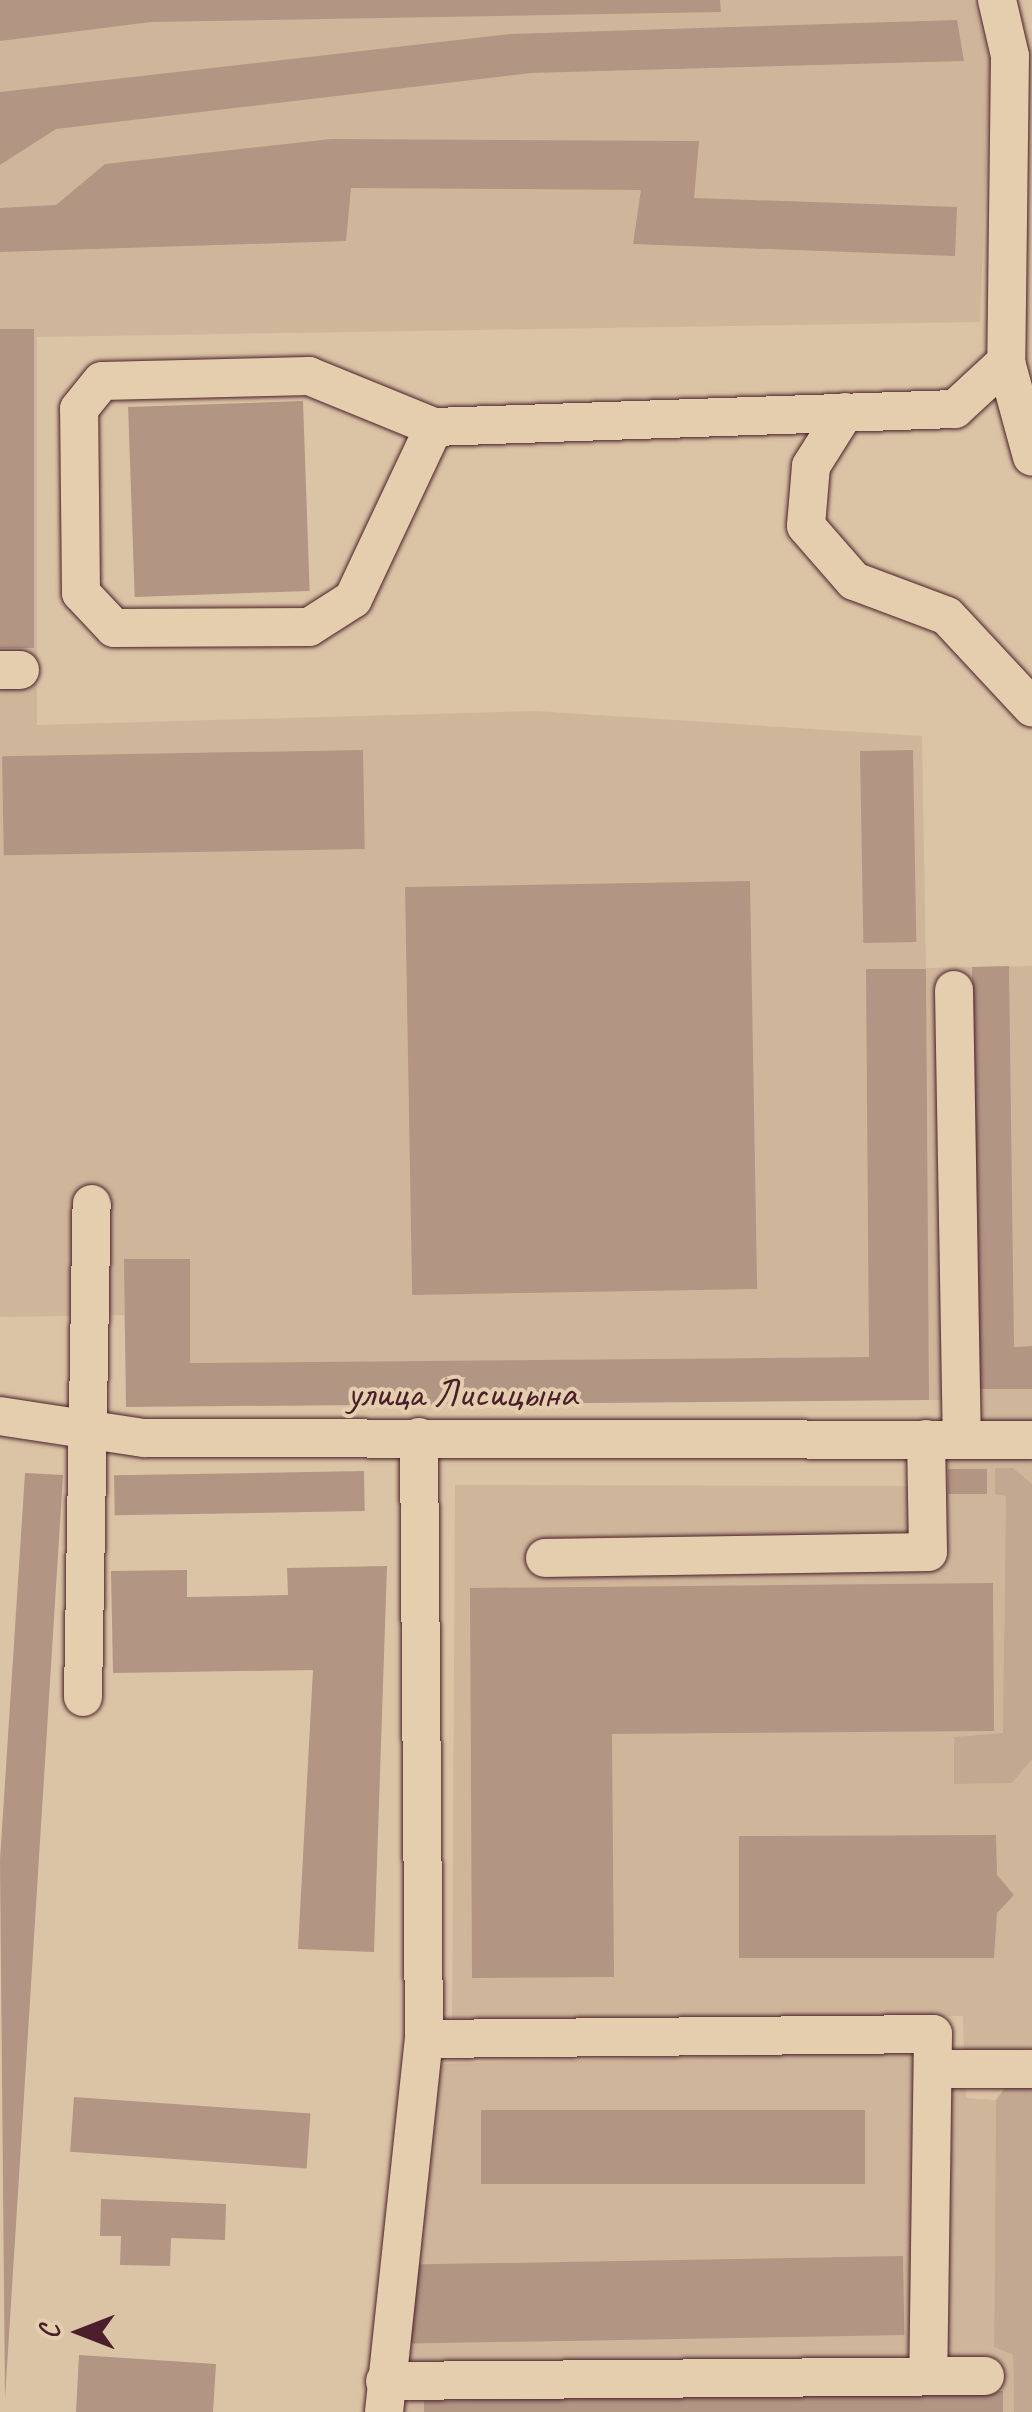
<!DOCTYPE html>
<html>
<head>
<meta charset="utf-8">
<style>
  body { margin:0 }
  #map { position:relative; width:1032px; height:2412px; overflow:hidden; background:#dbc4a5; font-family:Caveat,sans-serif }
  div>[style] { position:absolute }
  .built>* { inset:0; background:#cfb69b }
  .green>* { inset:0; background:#c3a891 }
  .building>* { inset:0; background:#b29583; transform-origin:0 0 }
  .roads { filter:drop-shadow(0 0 2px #4a1f2b) drop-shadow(0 0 2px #4a1f2b) }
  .minor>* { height:38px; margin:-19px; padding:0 19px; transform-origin:19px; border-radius:19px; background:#e4cead }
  span { translate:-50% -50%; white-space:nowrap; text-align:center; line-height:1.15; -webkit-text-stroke:8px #e4cead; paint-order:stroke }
  .street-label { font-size:40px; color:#4a1f2b }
  .north { position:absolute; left:30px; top:2282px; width:100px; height:100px; -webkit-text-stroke:8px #e4cead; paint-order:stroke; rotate:270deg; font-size:28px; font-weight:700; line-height:40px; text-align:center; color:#4a1f2b }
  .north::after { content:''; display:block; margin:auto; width:35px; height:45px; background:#4a1f2b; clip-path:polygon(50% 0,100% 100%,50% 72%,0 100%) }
</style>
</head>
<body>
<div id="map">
  <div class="built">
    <div style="clip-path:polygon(0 0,973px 0,990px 61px,980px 322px,37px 337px,37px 725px,535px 711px,922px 736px,926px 968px,1032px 966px,1032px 2049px,964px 2051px,966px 2098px,996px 2100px,994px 2347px,1013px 2355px,1014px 2412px,393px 2412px,439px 2064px,964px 2049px,963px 2016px,452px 2022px,455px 1485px,943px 1486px,943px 1400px,929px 1400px,928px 1342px,869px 1357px,126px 1364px,124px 1315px,0 1317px)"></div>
  </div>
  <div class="green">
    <div style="clip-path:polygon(995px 1468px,1013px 1468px,1032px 1484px,1032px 1759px,1012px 1783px,954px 1784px,954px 1737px,1003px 1733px,1006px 1496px,995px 1494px)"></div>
    <div style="clip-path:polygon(1005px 2088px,1032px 2088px,1032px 2412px,1014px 2412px,1013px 2355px,994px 2347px,996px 2100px)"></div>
  </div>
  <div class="building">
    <div style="clip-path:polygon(0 0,720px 0,721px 12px,151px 22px,0 41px)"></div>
    <div style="clip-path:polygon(957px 20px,964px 61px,531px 73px,56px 129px,0 165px,0 92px,511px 34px)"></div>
    <div style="clip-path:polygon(331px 139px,699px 141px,694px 198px,957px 207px,955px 256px,633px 244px,641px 190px,351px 188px,346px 241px,0 252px,0 208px,56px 205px,105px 164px)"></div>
    <div style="left:0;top:329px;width:34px;height:319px"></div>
    <div style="left:303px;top:401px;width:190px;height:175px;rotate:88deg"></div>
    <div style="left:363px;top:750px;width:99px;height:361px;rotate:89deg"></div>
    <div style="left:913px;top:750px;width:192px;height:53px;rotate:89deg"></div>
    <div style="left:750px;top:881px;width:408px;height:345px;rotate:89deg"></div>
    <div style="clip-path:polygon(1009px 966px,1014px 1347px,1032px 1346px,1032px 1389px,978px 1389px,972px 967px)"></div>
    <div style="clip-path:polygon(866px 969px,926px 969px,929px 1400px,126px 1407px,124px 1259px,190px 1259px,190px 1363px,869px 1357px)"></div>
    <div style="left:948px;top:1469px;width:39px;height:25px"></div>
    <div style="left:364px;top:1471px;width:40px;height:250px;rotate:89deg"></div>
    <div style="clip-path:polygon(25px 1473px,63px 1475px,5px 2399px,0 1860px)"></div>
    <div style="clip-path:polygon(387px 1566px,374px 1952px,298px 1949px,313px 1670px,113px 1673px,111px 1571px,187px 1570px,187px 1597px,288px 1595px,287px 1568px)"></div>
    <div style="clip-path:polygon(993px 1583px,994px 1731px,612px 1734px,614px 1977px,472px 1978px,470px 1588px)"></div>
    <div style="clip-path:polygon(996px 1835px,997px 1875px,1014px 1895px,997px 1913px,994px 1958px,739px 1958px,739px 1836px)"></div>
    <div style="left:74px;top:2097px;width:237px;height:55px;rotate:4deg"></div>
    <div style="left:481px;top:2110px;width:384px;height:74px"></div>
    <div style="clip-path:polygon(101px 2199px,226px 2204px,225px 2240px,171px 2238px,170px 2266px,120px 2265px,121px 2236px,100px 2236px)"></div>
    <div style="left:903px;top:2256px;width:79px;height:494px;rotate:89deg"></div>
    <div style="clip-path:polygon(79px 2355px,216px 2364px,213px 2412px,76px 2412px)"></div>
    <div style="clip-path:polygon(1003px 2391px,1003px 2412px,424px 2412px,424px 2401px)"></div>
  </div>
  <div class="roads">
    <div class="minor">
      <div style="left:997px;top:0;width:57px;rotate:76.9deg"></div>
      <div style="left:1010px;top:56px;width:306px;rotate:90.7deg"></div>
      <div style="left:1006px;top:362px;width:98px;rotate:74.7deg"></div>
      <div style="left:845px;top:412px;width:64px;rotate:122.2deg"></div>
      <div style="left:811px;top:466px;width:60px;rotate:94.8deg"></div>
      <div style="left:806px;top:526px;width:73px;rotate:48.9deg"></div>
      <div style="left:854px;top:581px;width:99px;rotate:20.6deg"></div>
      <div style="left:947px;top:616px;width:125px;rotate:47deg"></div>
      <div style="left:434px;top:427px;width:190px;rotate:115.2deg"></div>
      <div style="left:353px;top:599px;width:52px;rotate:147.5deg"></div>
      <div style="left:309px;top:627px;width:195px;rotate:179.7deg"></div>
      <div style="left:114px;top:628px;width:48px;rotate:-133.3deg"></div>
      <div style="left:81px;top:593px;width:184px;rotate:-90.6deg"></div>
      <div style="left:79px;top:409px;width:36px;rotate:-51deg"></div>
      <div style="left:102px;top:381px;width:207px;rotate:-1.4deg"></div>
      <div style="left:309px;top:376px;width:135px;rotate:22.2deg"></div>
      <div style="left:434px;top:427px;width:521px;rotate:-1.98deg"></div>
      <div style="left:955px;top:409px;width:69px;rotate:-42.7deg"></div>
      <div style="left:0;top:670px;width:20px"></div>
      <div style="left:954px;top:990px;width:450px;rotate:89deg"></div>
      <div style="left:0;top:1416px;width:146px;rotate:8.7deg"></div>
      <div style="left:144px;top:1438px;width:888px;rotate:0.13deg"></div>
      <div style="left:545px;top:1558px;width:383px;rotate:-0.9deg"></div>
      <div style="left:928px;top:1552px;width:113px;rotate:-91deg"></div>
      <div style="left:83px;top:1697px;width:493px;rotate:-89deg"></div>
      <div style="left:424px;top:2039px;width:509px;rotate:-0.56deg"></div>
      <div style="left:933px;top:2034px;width:342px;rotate:90.8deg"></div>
      <div style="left:933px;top:2069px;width:99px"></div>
      <div style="left:385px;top:2381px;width:600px;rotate:-0.48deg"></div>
      <div style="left:384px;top:2412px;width:375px;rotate:-83.9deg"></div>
      <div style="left:424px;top:2039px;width:602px;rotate:-90.48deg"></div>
    </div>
  </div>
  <div class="street-label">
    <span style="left:462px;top:1393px">улица Лисицына</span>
  </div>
  <div class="north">С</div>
</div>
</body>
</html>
